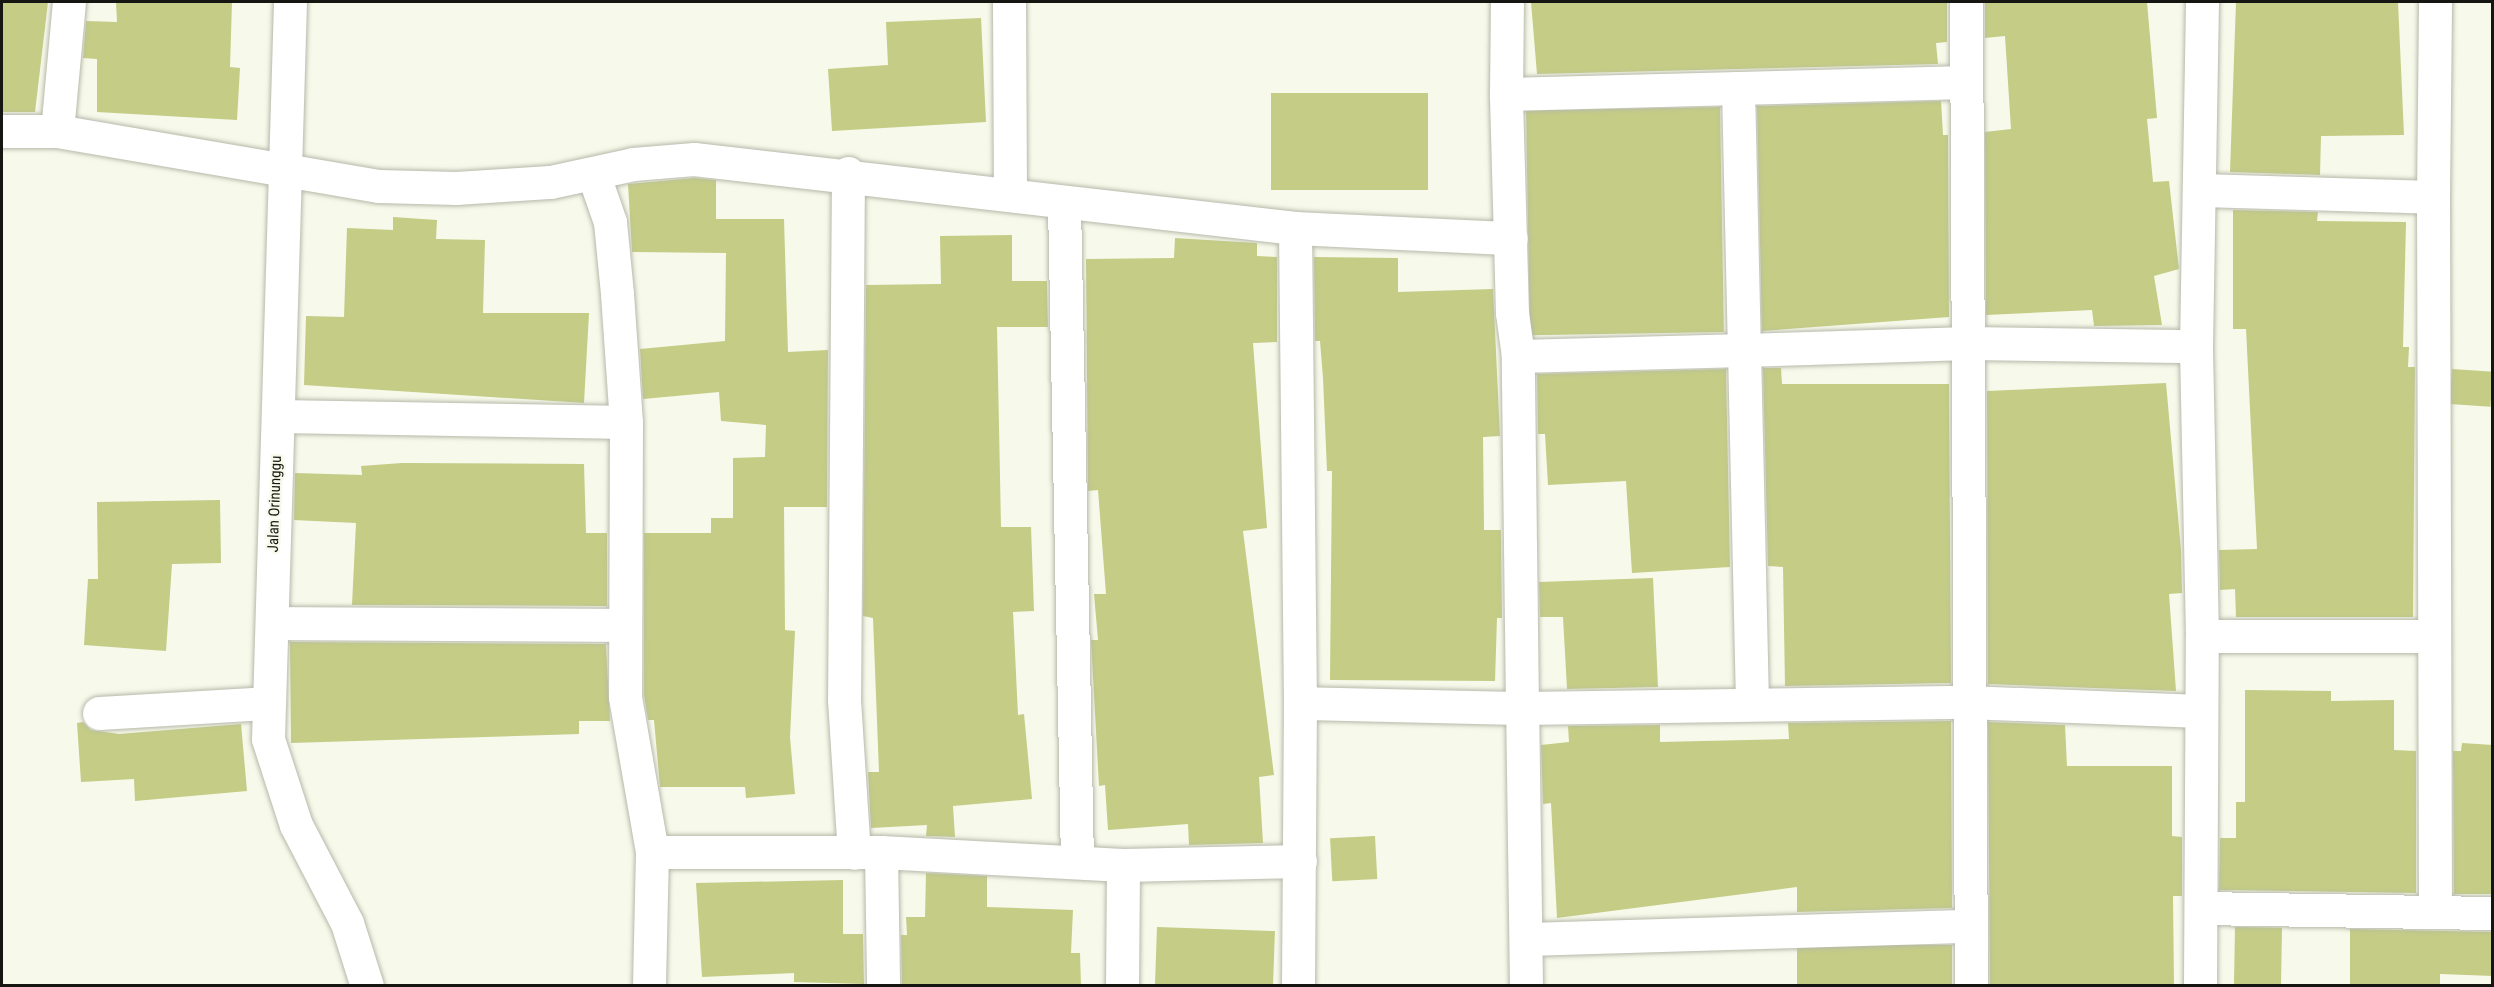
<!DOCTYPE html>
<html>
<head>
<meta charset="utf-8">
<style>
  body { margin:0 }
  #map { position:relative; width:2494px; height:987px; overflow:hidden; background:#f7f9ea; font-family:"Roboto Condensed",sans-serif }
  div>[style] { position:absolute }
  .building>* { inset:0; background:#c4cc86; transform-origin:0 0 }
  .roads { filter:drop-shadow(0 0 2px #b6b9aa) drop-shadow(0 0 2px #b6b9aa) }
  .street>* { height:33px; margin:-16.5px; padding:0 16.5px; transform-origin:16.5px; border-radius:16.5px; background:#fff }
  span { translate:-50% -50%; white-space:nowrap; text-align:center; line-height:1.15; -webkit-text-stroke:4.5px #f7f9ea; paint-order:stroke }
  .street-label { font-size:15px; color:#151611 }
  .frame { position:absolute; inset:0; border:3px solid #151611; pointer-events:none }
</style>
</head>
<body>
<div id="map">
  <div class="building">
    <div style="clip-path:polygon(2px 2px,48px 2px,35px 112px,2px 112px)"></div>
    <div style="clip-path:polygon(116px 2px,232px 2px,230px 67px,240px 68px,237px 120px,97px 112px,97px 59px,83px 58px,86px 21px,117px 22px)"></div>
    <div style="clip-path:polygon(1531px 2px,1947px 2px,1947px 42px,1936px 43px,1938px 64px,1537px 74px)"></div>
    <div style="clip-path:polygon(1985px 2px,2147px 2px,2157px 118px,2147px 119px,2153px 182px,2169px 181px,2179px 269px,2154px 276px,2162px 325px,2094px 326px,2092px 310px,1986px 315px,1985px 132px,2011px 129px,2005px 36px,1985px 38px)"></div>
    <div style="clip-path:polygon(2236px 2px,2398px 2px,2404px 135px,2321px 136px,2320px 175px,2230px 172px)"></div>
    <div style="clip-path:polygon(981px 18px,986px 122px,832px 131px,828px 69px,888px 65px,886px 22px)"></div>
    <div style="left:1428px;top:93px;width:97px;height:157px;rotate:90deg"></div>
    <div style="clip-path:polygon(1941px 101px,1943px 135px,1948px 135px,1949px 317px,1762px 331px,1757px 106px)"></div>
    <div style="left:1720px;top:107px;width:225px;height:194px;rotate:89deg"></div>
    <div style="clip-path:polygon(694px 178px,716px 180px,716px 219px,784px 219px,788px 352px,828px 350px,827px 507px,784px 507px,785px 630px,795px 631px,790px 737px,795px 794px,746px 798px,745px 787px,660px 787px,654px 720px,648px 720px,644px 695px,644px 533px,711px 533px,711px 518px,733px 518px,733px 458px,765px 457px,766px 425px,721px 421px,719px 392px,643px 399px,640px 349px,725px 341px,726px 253px,632px 252px,628px 184px)"></div>
    <div style="clip-path:polygon(2233px 210px,2318px 212px,2317px 221px,2406px 222px,2403px 347px,2409px 347px,2408px 367px,2415px 367px,2413px 617px,2236px 617px,2235px 589px,2220px 590px,2219px 550px,2257px 549px,2246px 329px,2233px 329px)"></div>
    <div style="clip-path:polygon(393px 217px,437px 220px,436px 239px,485px 240px,483px 313px,589px 313px,584px 403px,304px 385px,306px 316px,344px 317px,347px 228px,393px 230px)"></div>
    <div style="clip-path:polygon(1012px 235px,1012px 281px,1047px 281px,1048px 327px,997px 327px,1001px 527px,1031px 527px,1034px 611px,1013px 612px,1018px 715px,1024px 714px,1032px 799px,953px 806px,955px 837px,926px 836px,927px 825px,871px 828px,868px 772px,879px 772px,873px 618px,863px 616px,866px 285px,941px 284px,940px 236px)"></div>
    <div style="clip-path:polygon(1175px 238px,1257px 243px,1257px 256px,1277px 257px,1277px 342px,1253px 343px,1267px 528px,1243px 531px,1274px 775px,1259px 777px,1263px 843px,1189px 845px,1188px 824px,1108px 830px,1105px 785px,1099px 786px,1091px 640px,1098px 640px,1094px 594px,1106px 594px,1098px 490px,1088px 491px,1086px 259px,1174px 258px)"></div>
    <div style="clip-path:polygon(1314px 257px,1398px 258px,1398px 292px,1493px 289px,1500px 436px,1483px 437px,1484px 530px,1501px 530px,1502px 618px,1497px 618px,1495px 681px,1330px 680px,1332px 471px,1327px 471px,1323px 378px,1320px 341px,1315px 341px)"></div>
    <div style="clip-path:polygon(1763px 368px,1781px 368px,1782px 384px,1949px 384px,1951px 683px,1785px 686px,1783px 567px,1768px 566px)"></div>
    <div style="clip-path:polygon(1726px 369px,1730px 567px,1632px 573px,1626px 481px,1548px 485px,1545px 434px,1538px 434px,1537px 374px)"></div>
    <div style="left:2452px;top:369px;width:41px;height:35px;rotate:4deg"></div>
    <div style="clip-path:polygon(2166px 383px,2181px 550px,2182px 593px,2169px 594px,2176px 691px,1988px 684px,1987px 391px)"></div>
    <div style="clip-path:polygon(402px 463px,584px 464px,586px 533px,607px 533px,607px 606px,352px 605px,356px 523px,294px 520px,295px 473px,362px 475px,361px 466px)"></div>
    <div style="clip-path:polygon(220px 500px,221px 563px,172px 564px,166px 651px,84px 645px,88px 579px,98px 579px,97px 502px)"></div>
    <div style="clip-path:polygon(1653px 578px,1658px 687px,1567px 689px,1563px 617px,1540px 617px,1539px 582px)"></div>
    <div style="clip-path:polygon(290px 642px,606px 644px,610px 721px,579px 721px,579px 734px,291px 743px)"></div>
    <div style="clip-path:polygon(2245px 690px,2331px 691px,2331px 701px,2394px 700px,2394px 750px,2416px 751px,2416px 893px,2219px 890px,2220px 838px,2236px 838px,2236px 802px,2245px 802px)"></div>
    <div style="clip-path:polygon(1951px 721px,1952px 908px,1797px 912px,1797px 887px,1557px 918px,1551px 803px,1543px 804px,1541px 745px,1569px 742px,1568px 726px,1660px 725px,1660px 742px,1789px 739px,1788px 723px)"></div>
    <div style="clip-path:polygon(83px 722px,91px 730px,119px 734px,241px 724px,247px 791px,135px 801px,134px 779px,81px 782px,77px 723px)"></div>
    <div style="clip-path:polygon(1988px 722px,2065px 725px,2067px 766px,2172px 766px,2172px 836px,2182px 837px,2182px 896px,2173px 896px,2174px 986px,1990px 986px)"></div>
    <div style="clip-path:polygon(2462px 743px,2493px 745px,2493px 894px,2454px 894px,2453px 751px,2461px 751px)"></div>
    <div style="left:1375px;top:836px;width:43px;height:45px;rotate:87deg"></div>
    <div style="clip-path:polygon(926px 873px,987px 876px,987px 907px,1073px 910px,1071px 953px,1080px 953px,1081px 986px,902px 986px,901px 935px,907px 935px,906px 917px,925px 917px)"></div>
    <div style="clip-path:polygon(843px 880px,843px 934px,863px 934px,864px 984px,794px 982px,794px 973px,702px 977px,696px 883px)"></div>
    <div style="left:1157px;top:927px;width:118px;height:59px;rotate:2deg"></div>
    <div style="left:2235px;top:927px;width:47px;height:59px;rotate:1deg"></div>
    <div style="clip-path:polygon(2350px 929px,2493px 932px,2493px 976px,2440px 974px,2440px 986px,2350px 986px)"></div>
    <div style="left:1952px;top:945px;width:41px;height:155px;rotate:90deg"></div>
  </div>
  <div class="roads">
    <div class="street">
      <div style="left:290px;top:2px;width:737px;rotate:91.71deg"></div>
      <div style="left:268px;top:739px;width:90px;rotate:72deg"></div>
      <div style="left:296px;top:825px;width:110px;rotate:62.5deg"></div>
      <div style="left:347px;top:923px;width:66px;rotate:72.4deg"></div>
      <div style="left:1009px;top:2px;width:192px;rotate:89.7deg"></div>
      <div style="left:1966px;top:2px;width:984px;rotate:89.71deg"></div>
      <div style="left:1738px;top:88px;width:228px;rotate:-1.5deg"></div>
      <div style="left:1506px;top:94px;width:232px;rotate:-1.5deg"></div>
      <div style="left:1738px;top:88px;width:262px;rotate:88.7deg"></div>
      <div style="left:1744px;top:350px;width:226px;rotate:178.5deg"></div>
      <div style="left:1518px;top:356px;width:43px;rotate:-97.9deg"></div>
      <div style="left:1512px;top:313px;width:219px;rotate:-91.6deg"></div>
      <div style="left:1506px;top:94px;width:92px;rotate:-89.4deg"></div>
      <div style="left:2px;top:131px;width:55px"></div>
      <div style="left:57px;top:131px;width:130px;rotate:-84.7deg"></div>
      <div style="left:57px;top:131px;width:326px;rotate:9.7deg"></div>
      <div style="left:378px;top:186px;width:78px;rotate:1.5deg"></div>
      <div style="left:456px;top:188px;width:94px;rotate:-3.7deg"></div>
      <div style="left:550px;top:182px;width:85px;rotate:-12.2deg"></div>
      <div style="left:633px;top:164px;width:61px;rotate:-4.7deg"></div>
      <div style="left:694px;top:159px;width:605px;rotate:6.55deg"></div>
      <div style="left:1295px;top:228px;width:216px;rotate:2.7deg"></div>
      <div style="left:848px;top:173px;width:527px;rotate:90.43deg"></div>
      <div style="left:844px;top:700px;width:153px;rotate:86.3deg"></div>
      <div style="left:594px;top:176px;width:49px;rotate:70.8deg"></div>
      <div style="left:610px;top:222px;width:72px;rotate:84.4deg"></div>
      <div style="left:617px;top:294px;width:128px;rotate:86deg"></div>
      <div style="left:626px;top:422px;width:275px;rotate:90.2deg"></div>
      <div style="left:625px;top:697px;width:157px;rotate:80.1deg"></div>
      <div style="left:652px;top:852px;width:134px;rotate:91.3deg"></div>
      <div style="left:2201px;top:190px;width:232px;rotate:1.7deg"></div>
      <div style="left:2433px;top:197px;width:195px;rotate:-89.4deg"></div>
      <div style="left:2433px;top:197px;width:711px;rotate:89.84deg"></div>
      <div style="left:1064px;top:203px;width:659px;rotate:88.87deg"></div>
      <div style="left:1295px;top:228px;width:475px;rotate:89.4deg"></div>
      <div style="left:1300px;top:703px;width:222px;rotate:1.3deg"></div>
      <div style="left:1522px;top:708px;width:352px;rotate:-90.7deg"></div>
      <div style="left:280px;top:416px;width:346px;rotate:1deg"></div>
      <div style="left:274px;top:623px;width:349px;rotate:0.3deg"></div>
      <div style="left:2202px;top:636px;width:232px"></div>
      <div style="left:1752px;top:703px;width:353px;rotate:-91.3deg"></div>
      <div style="left:1744px;top:350px;width:224px;rotate:-1.8deg"></div>
      <div style="left:1968px;top:343px;width:228px;rotate:0.8deg"></div>
      <div style="left:99px;top:713px;width:167px;rotate:-3.4deg"></div>
      <div style="left:652px;top:852px;width:229px"></div>
      <div style="left:881px;top:852px;width:242px;rotate:3.1deg"></div>
      <div style="left:1123px;top:865px;width:177px;rotate:-1.3deg"></div>
      <div style="left:881px;top:852px;width:134px;rotate:89.1deg"></div>
      <div style="left:2202px;top:908px;width:290px;rotate:1deg"></div>
      <div style="left:1527px;top:939px;width:444px;rotate:-1.7deg"></div>
      <div style="left:1122px;top:986px;width:121px;rotate:-89.5deg"></div>
      <div style="left:1298px;top:986px;width:283px;rotate:-89.6deg"></div>
      <div style="left:1526px;top:986px;width:278px;rotate:-90.8deg"></div>
      <div style="left:1522px;top:708px;width:445px;rotate:-0.8deg"></div>
      <div style="left:1967px;top:702px;width:233px;rotate:2.2deg"></div>
      <div style="left:2200px;top:986px;width:350px;rotate:-89.7deg"></div>
      <div style="left:2202px;top:636px;width:290px;rotate:-91.2deg"></div>
      <div style="left:2196px;top:346px;width:344px;rotate:-89deg"></div>
    </div>
  </div>
  <div class="street-label">
    <span style="left:275px;top:504px;rotate:-88deg">Jalan Orinunggu</span>
  </div>
  <div class="frame"></div>
</div>
</body>
</html>
